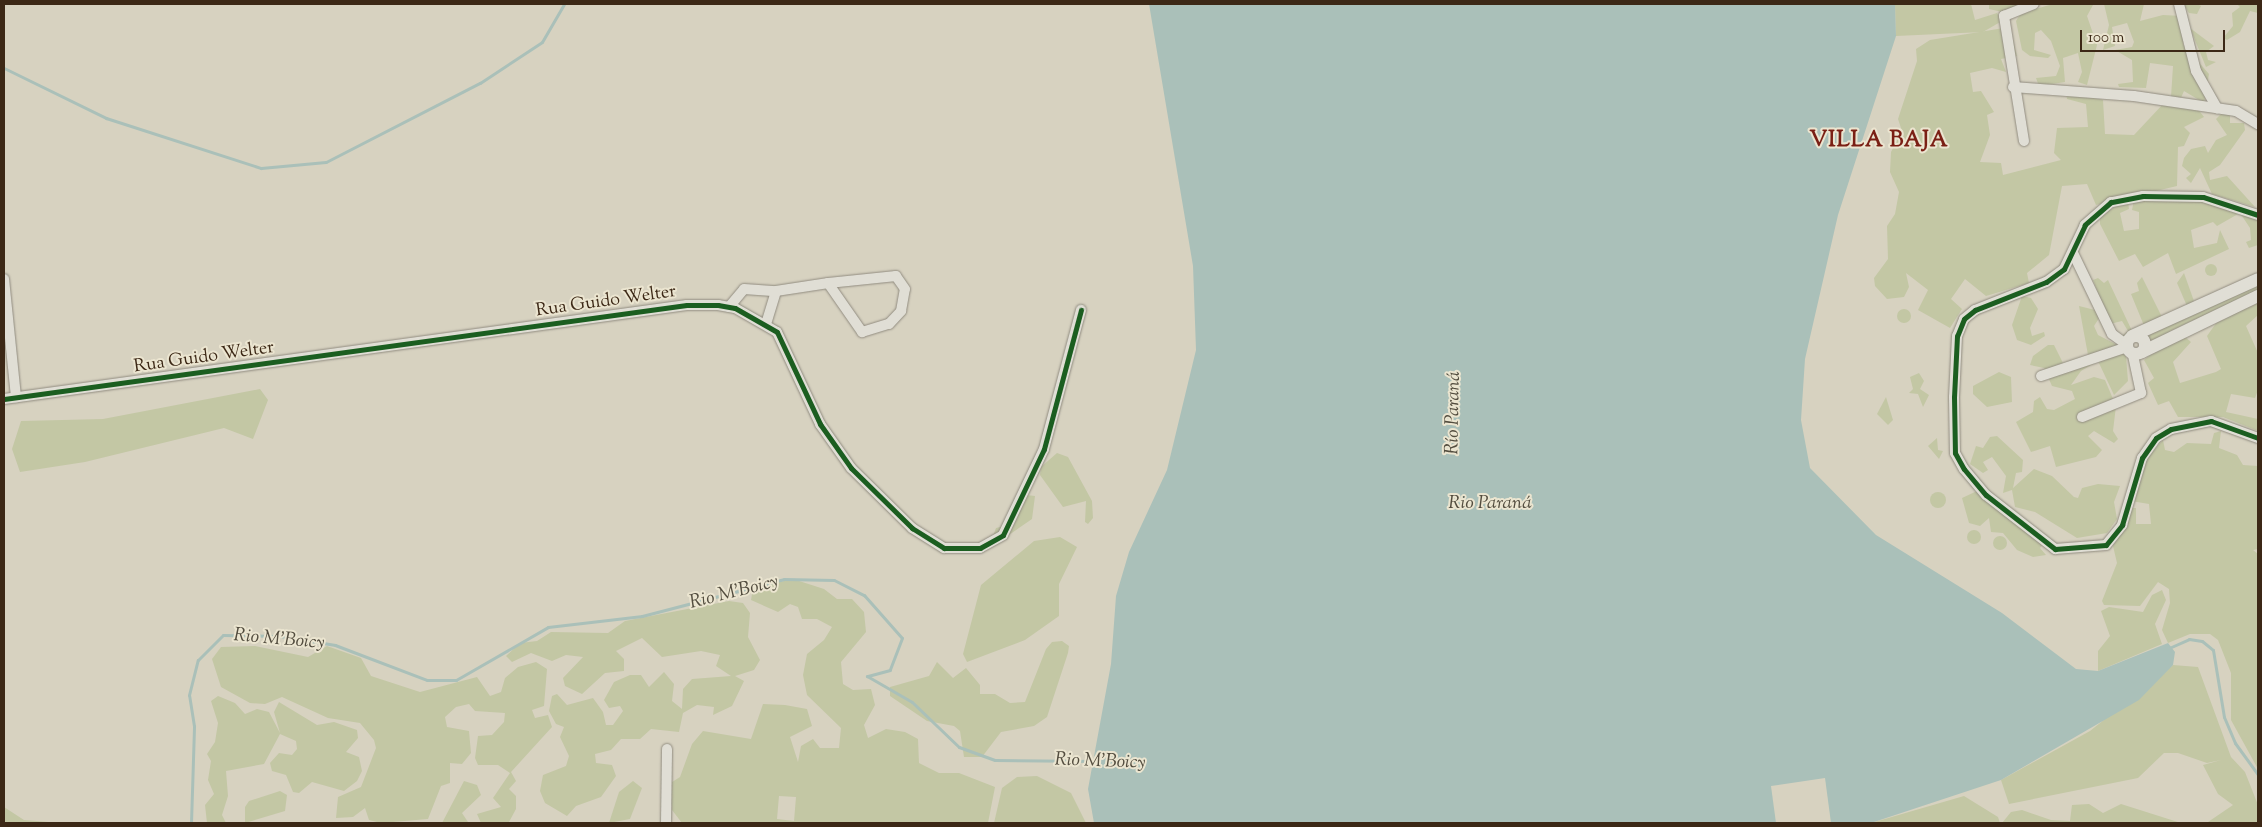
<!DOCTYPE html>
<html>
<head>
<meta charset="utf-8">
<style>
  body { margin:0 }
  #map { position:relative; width:2262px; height:827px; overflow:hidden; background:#d7d2c0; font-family:"Sorts Mill Goudy",serif }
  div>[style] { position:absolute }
  .green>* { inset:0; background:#c3c7a4 }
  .round { border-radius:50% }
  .water>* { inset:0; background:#aac0b9 }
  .pier>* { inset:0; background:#d7d2c0 }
  .stream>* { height:3px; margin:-1.5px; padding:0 1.5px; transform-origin:1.5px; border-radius:1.5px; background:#aac0b9 }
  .roads { filter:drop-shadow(0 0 1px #918c80) drop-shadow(0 0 1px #918c80) }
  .minor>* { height:10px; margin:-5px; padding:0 5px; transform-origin:5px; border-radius:5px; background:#e0ded5 }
  .tertiary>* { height:12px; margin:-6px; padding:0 6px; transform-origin:6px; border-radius:6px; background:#e0ded5 }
  .tertiary>.ring { margin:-6px; padding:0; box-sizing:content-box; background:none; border:12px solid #e0ded5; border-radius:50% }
  .cycleway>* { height:5px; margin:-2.5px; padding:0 2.5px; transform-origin:2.5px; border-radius:2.5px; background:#1b5e20 }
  span { translate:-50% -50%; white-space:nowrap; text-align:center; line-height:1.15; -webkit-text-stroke:4px #ebe5d0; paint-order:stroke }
  .street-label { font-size:18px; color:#3c2816 }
  .water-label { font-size:19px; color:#524c3e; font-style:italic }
  .district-label { font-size:22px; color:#7a1f14; font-weight:700; letter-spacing:1px }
  .frame { position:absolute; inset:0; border:5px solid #3c2816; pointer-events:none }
  .scale { position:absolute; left:2080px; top:30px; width:145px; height:22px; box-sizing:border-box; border:2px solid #3c2816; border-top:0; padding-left:6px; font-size:15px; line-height:18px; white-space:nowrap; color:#3c2816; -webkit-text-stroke:4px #ebe5d0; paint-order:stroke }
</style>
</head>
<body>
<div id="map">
  <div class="green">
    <div style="clip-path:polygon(1895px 4px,1971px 4px,1975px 20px,1997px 13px,2002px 21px,1983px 32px,1896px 36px)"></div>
    <div style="clip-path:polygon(1989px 4px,2024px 4px,2007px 13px,1989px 9px)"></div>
    <div style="clip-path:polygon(2053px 4px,2093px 5px,2087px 16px,2097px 45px,2087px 85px,2078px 82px,2082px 72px,2078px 53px,2063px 58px,2065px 82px,2039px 86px,2036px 78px,2056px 76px,2060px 66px,2051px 41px,2041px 30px,2035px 33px,2034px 50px,2051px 55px,2048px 58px,2030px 56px,2022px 50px,2016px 21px,2021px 13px)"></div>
    <div style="clip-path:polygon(2104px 4px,2144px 4px,2140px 21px,2163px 15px,2182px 16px,2187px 37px,2183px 44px,2209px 74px,2204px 103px,2184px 91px,2180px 100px,2171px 97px,2173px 66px,2150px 63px,2146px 88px,2119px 87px,2118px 84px,2133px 82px,2132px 60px,2115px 50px,2132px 47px,2134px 42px,2127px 23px,2112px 27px,2115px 46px,2103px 50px,2109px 25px)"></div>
    <div style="clip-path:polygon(2183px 4px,2197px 4px,2201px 6px,2197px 14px,2189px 13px)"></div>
    <div style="clip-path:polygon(2237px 4px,2258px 4px,2258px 13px,2250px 11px,2240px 32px,2227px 40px,2223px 38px,2233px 26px,2232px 13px,2240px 7px)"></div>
    <div style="clip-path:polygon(2010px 27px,2017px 56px,2001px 59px,2006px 72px,1992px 68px,1970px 73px,1973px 92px,1981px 91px,1994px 112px,1987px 115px,1990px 135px,1980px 162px,2001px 163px,2003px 175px,2061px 160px,2054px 153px,2057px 128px,2088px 127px,2086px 104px,2067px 99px,2066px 91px,2103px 100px,2105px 134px,2134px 135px,2164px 103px,2197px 108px,2204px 117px,2184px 127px,2190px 133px,2184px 146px,2178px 147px,2177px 186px,2096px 205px,2087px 184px,2062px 186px,2049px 255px,2027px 273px,2029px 283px,1986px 296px,1965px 279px,1951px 299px,1962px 309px,1950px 328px,1918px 310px,1928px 290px,1906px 273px,1909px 287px,1904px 297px,1887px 299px,1875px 286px,1874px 278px,1888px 259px,1887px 226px,1895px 214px,1899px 192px,1890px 172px,1891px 152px,1902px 131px,1898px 119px,1917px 61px,1916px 49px,1930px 40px)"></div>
    <div style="clip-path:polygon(2190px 28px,2214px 46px,2206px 52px,2208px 60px,2216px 62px,2206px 67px)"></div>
    <div style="clip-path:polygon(2222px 113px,2230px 115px,2230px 123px,2244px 123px,2245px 130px,2220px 165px,2209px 172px,2210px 180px,2227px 176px,2255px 207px,2212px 194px,2200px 168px,2191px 183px,2186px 178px,2191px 174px,2182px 166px,2184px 158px,2191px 149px,2205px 146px,2208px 153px,2216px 140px,2227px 135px,2216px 119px)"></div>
    <div style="clip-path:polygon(2197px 199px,2238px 214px,2217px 226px,2213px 222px,2191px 230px,2194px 248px,2217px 243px,2220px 230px,2229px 249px,2176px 274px,2168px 253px,2143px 267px,2135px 254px,2119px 261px,2100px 224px,2100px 215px,2128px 200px,2129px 209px,2120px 213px,2124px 231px,2139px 229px,2139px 212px,2132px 210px,2134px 200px)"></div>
    <div style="clip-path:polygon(2240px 213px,2258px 219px,2258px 245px,2249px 248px,2246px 242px,2251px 240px,2250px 228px)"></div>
    <div class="round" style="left:2205px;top:264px;width:12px;height:12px"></div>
    <div style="clip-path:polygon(2184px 273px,2195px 304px,2187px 306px,2177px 283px)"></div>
    <div style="clip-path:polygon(2142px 277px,2162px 317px,2145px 328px,2131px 294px,2139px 291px,2137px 283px)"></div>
    <div style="clip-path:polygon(2098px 278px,2104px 283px,2108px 280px,2133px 333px,2127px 337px,2121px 337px,2128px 331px,2122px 321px,2110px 324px,2093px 280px)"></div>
    <div style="clip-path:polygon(2258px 283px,2258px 291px,2170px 331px,2162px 346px,2184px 336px,2191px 342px,2173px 362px,2180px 383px,2216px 372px,2221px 369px,2207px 336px,2219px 319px,2258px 303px,2258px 315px,2246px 326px,2258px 353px,2258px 390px,2255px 398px,2231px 394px,2226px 412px,2258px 419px,2258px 431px,2223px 417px,2178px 417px,2169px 401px,2158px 405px,2148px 383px,2154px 378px,2144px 360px,2161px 346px,2145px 341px,2144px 333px)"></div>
    <div style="clip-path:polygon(2022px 296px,2031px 298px,2038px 309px,2030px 328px,2032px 336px,2044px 332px,2045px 336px,2031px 345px,2017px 340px,2012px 325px)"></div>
    <div style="clip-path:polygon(2079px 306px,2103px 312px,2094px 326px,2098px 335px,2121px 347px,2126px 356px,2128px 381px,2114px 395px,2098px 361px,2081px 371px,2071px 385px,2094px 377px,2105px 380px,2116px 406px,2113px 431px,2118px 439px,2114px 443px,2094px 431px,2088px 436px,2102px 450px,2096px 457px,2056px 467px,2050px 446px,2031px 452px,2016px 422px,2033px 412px,2034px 401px,2040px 397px,2047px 409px,2054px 410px,2075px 399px,2072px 391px,2052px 386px,2044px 368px,2030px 365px,2033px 356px,2048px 345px,2054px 345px,2063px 363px,2088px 355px)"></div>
    <div class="round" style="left:1897px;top:309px;width:14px;height:14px"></div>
    <div style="clip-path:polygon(1999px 372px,2011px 377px,2012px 402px,1987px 407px,1973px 394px,1973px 386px)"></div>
    <div style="clip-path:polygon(1919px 373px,1924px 381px,1920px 389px,1929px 395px,1923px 407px,1918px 394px,1909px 393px,1913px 389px,1910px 377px)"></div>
    <div style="clip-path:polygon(260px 389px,268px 400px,253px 439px,224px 428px,85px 462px,20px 472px,12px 449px,21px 421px,103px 419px)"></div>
    <div style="clip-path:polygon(1886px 397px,1893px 420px,1888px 425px,1877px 414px)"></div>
    <div style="clip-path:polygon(2221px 431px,2219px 448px,2237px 455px,2243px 465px,2258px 466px,2258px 549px,2253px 550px,2258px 554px,2258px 769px,2231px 720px,2231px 673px,2218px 640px,2210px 634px,2190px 634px,2168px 643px,2162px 630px,2170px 603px,2169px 589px,2158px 582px,2140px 606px,2104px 605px,2102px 601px,2117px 563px,2113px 546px,2130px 508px,2136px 508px,2136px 524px,2151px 524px,2149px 504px,2131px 501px,2148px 457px,2163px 440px,2165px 450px,2174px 452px,2187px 443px,2211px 444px,2214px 433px)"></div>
    <div style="clip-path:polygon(1997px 436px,2023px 460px,2022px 472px,2016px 473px,2013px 488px,2034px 469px,2052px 476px,2074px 497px,2078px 498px,2082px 488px,2098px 484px,2120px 486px,2114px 502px,2117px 519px,2107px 533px,2077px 538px,2035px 512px,2015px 507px,2012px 490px,2003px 493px,2006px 476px,1992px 457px,1983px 462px,1988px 470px,1983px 473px,1970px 464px,1976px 446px,1983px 448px,1990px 437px)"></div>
    <div style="clip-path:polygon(1937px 438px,1938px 450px,1943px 451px,1939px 459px,1928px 446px)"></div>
    <div style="clip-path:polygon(1057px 453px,1068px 457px,1092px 501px,1093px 518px,1088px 524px,1085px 522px,1086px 501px,1063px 507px,1040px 475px,1041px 467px)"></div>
    <div style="clip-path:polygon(1977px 491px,2045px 542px,2040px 548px,2046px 555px,2033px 557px,2017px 550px,2003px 533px,1991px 532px,1989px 518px,1980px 526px,1969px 523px,1962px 498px)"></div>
    <div class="round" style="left:1930px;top:492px;width:16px;height:16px"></div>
    <div style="clip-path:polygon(1026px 495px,1035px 496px,1032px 519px,1000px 541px,993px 536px,996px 528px,1008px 525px)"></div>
    <div class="round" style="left:1967px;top:530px;width:14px;height:14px"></div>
    <div class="round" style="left:1993px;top:536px;width:14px;height:14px"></div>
    <div style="clip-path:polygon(1060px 537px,1077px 547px,1059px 584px,1059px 616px,1025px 640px,967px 662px,963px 654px,981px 585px,1034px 541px)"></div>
    <div style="clip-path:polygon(evenodd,793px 579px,824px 589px,837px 599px,852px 599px,864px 612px,866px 632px,841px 662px,843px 684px,853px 690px,871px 689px,875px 705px,864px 725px,868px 738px,886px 729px,905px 732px,918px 739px,919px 763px,939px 773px,959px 773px,995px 787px,988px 823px,682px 823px,672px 810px,669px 784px,680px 777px,692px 744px,703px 731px,751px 739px,763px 704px,785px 705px,807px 709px,812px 726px,790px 737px,798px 762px,801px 746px,813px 739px,820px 748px,839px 748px,841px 728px,807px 695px,803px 675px,807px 654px,824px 640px,832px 627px,817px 619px,802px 619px,798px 607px,790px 604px,778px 612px,751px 600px,753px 588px,793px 579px,779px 796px,796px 797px,794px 821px,777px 819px,779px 796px)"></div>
    <div style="clip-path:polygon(2162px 590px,2166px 600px,2155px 624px,2162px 644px,2098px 671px,2098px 651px,2110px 636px,2101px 611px,2109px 607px,2143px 612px,2152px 595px)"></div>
    <div style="clip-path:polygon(729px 601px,743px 603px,750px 613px,748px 637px,760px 660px,754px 670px,735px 676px,744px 681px,732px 706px,713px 715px,714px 707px,697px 705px,683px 713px,679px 732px,651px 729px,640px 739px,621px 739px,611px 750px,595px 754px,596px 763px,612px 765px,616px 776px,601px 797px,576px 806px,567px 816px,545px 803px,540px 791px,543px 775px,566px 766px,569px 756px,560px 737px,564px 727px,556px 724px,549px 711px,552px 696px,557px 694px,567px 705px,593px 698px,603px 712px,606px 725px,613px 725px,623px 711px,620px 706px,609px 708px,604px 700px,614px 682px,630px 675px,641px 675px,649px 687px,664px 672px,674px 684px,672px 701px,682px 709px,683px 689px,692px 679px,731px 676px,716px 666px,720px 655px,701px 651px,662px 657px,642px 638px,616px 651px,624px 659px,624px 671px,605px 673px,582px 694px,565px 686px,563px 678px,583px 657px,566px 655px,552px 661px,531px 653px,512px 662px,506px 656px,520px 643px,537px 641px,551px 632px,608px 633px,625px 621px)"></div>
    <div style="clip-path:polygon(1062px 641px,1069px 646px,1068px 653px,1047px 717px,1034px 726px,1001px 732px,982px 757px,964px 757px,960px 731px,954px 726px,927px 721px,890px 696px,890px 687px,929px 676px,937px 662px,953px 678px,966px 668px,980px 685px,980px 694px,995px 694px,1010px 703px,1025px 702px,1046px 649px,1052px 642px)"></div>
    <div style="clip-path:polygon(255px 646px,308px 657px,327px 646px,361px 658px,371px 676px,420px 692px,477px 677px,490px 696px,501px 692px,505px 678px,518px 667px,536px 662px,547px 669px,544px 706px,532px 710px,535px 718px,548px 715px,552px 727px,511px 772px,516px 781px,509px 789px,516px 796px,516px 809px,509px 822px,481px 823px,477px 814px,501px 807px,493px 798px,510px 773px,498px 765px,478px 765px,475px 758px,478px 736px,492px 735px,504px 722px,505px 713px,475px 711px,469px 704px,456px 707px,445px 717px,447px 727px,469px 731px,471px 753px,462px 764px,450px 763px,450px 783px,441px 786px,428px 819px,381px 823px,369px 820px,365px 808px,353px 817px,336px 818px,338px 797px,361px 787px,376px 748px,374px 740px,360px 723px,328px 718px,282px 697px,265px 704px,250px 703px,221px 687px,212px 659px,221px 647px)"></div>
    <div style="clip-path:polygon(2173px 665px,2198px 667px,2231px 757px,2245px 772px,2258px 805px,2258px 823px,2208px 822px,2233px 805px,2218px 794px,2203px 765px,2221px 760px,2207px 763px,2178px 753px,2164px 753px,2138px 778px,2009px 804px,2001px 780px,2090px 731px)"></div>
    <div style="clip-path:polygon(218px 696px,235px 703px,245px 714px,257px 709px,269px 712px,280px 733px,274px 712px,279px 702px,317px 725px,334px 722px,357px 730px,358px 738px,346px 752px,359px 757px,362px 771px,357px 781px,344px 791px,312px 782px,299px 793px,293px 792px,286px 775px,272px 771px,270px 763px,279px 753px,292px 755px,297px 749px,296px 741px,280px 734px,264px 764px,226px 771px,228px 796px,222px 815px,226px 823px,207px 823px,205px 805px,214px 794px,208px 780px,211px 761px,207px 754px,215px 742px,218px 723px,211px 701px)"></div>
    <div style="clip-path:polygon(1037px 776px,1071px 793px,1086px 823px,994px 823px,1002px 788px,1017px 777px)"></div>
    <div style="clip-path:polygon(464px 781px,477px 785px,481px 795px,462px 813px,468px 822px,442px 823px)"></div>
    <div style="clip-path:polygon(633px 781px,642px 788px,630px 819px,609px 823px,619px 792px)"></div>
    <div style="clip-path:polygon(280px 791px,287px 795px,285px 811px,245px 823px,245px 807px,249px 801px)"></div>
    <div style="clip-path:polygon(1964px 796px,1998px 817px,2000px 823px,1871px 823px)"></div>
    <div style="clip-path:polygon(2089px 804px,2103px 813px,2121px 804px,2181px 823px,2002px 823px,2011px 812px,2022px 810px,2051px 820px,2070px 821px,2072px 805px)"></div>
    <div style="clip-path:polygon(4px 807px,24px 820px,61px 823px,4px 823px)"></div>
  </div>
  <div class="water">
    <div style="clip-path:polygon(1149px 4px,1895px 4px,1896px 36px,1838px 215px,1805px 359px,1801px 420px,1810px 468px,1876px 535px,2002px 613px,2076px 669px,2098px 671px,2168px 643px,2175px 652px,2173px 665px,2139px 700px,2001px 780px,1871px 823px,1094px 823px,1088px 789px,1111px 664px,1116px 596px,1129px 552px,1167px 470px,1196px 350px,1193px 266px)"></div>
  </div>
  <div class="pier">
    <div style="clip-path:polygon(1825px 778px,1831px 823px,1776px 823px,1771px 786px)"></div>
  </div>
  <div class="stream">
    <div style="left:4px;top:68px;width:114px;rotate:26.1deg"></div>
    <div style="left:106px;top:118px;width:163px;rotate:17.9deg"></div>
    <div style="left:261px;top:168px;width:65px;rotate:-5.3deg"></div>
    <div style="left:326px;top:162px;width:173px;rotate:-27.2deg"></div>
    <div style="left:480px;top:83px;width:74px;rotate:-33.5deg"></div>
    <div style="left:542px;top:42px;width:44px;rotate:-59.9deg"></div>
    <div style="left:2169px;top:648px;width:22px;rotate:-24deg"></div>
    <div style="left:2189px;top:639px;width:13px;rotate:9deg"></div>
    <div style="left:2202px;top:641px;width:14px;rotate:39deg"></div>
    <div style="left:2213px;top:650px;width:68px;rotate:80.7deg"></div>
    <div style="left:2224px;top:717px;width:28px;rotate:67deg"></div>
    <div style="left:2235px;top:743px;width:39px;rotate:54deg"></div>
    <div style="left:191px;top:823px;width:97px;rotate:-88.2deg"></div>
    <div style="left:194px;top:726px;width:31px;rotate:-99deg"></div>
    <div style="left:189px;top:695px;width:36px;rotate:-76deg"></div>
    <div style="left:198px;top:660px;width:35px;rotate:-45deg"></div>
    <div style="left:223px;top:635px;width:57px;rotate:1deg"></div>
    <div style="left:280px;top:636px;width:56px;rotate:9.3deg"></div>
    <div style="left:335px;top:645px;width:98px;rotate:20.8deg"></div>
    <div style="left:427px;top:680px;width:29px"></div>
    <div style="left:456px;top:680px;width:106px;rotate:-29.9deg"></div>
    <div style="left:548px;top:627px;width:95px;rotate:-6.7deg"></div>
    <div style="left:642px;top:616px;width:147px;rotate:-14.6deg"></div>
    <div style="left:784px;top:579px;width:50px;rotate:1.1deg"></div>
    <div style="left:834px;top:580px;width:34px;rotate:27deg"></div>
    <div style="left:864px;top:595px;width:57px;rotate:48.5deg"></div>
    <div style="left:902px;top:638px;width:34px;rotate:111deg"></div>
    <div style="left:890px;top:670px;width:24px;rotate:165deg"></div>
    <div style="left:867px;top:676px;width:52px;rotate:30deg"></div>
    <div style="left:912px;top:702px;width:65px;rotate:43.8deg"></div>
    <div style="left:959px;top:747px;width:38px;rotate:20deg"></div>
    <div style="left:995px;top:760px;width:100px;rotate:0.6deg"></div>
  </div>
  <div class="roads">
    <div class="minor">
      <div style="left:2179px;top:4px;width:69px;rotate:75.8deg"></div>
      <div style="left:2196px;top:71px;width:43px;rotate:60.4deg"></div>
      <div style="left:2013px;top:87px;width:121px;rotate:4.3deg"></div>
      <div style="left:2134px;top:96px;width:103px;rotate:8.4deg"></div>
      <div style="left:2236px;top:111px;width:26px;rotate:31deg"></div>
      <div style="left:2024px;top:141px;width:127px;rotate:-99.1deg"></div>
      <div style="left:2004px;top:16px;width:32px;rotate:-22deg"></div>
      <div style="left:2258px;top:215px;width:58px;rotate:-161.9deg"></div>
      <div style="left:2203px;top:197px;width:60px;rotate:-179deg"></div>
      <div style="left:2143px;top:196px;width:33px;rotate:169deg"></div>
      <div style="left:2111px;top:202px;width:35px;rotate:139deg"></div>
      <div style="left:2085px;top:225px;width:49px;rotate:115.5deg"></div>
      <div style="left:2064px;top:269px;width:22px;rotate:144deg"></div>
      <div style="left:2046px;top:282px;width:76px;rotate:158.5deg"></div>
      <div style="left:1975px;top:310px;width:14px;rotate:141deg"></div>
      <div style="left:1964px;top:319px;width:18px;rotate:112deg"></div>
      <div style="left:1957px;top:336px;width:61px;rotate:92.8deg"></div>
      <div style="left:1954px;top:397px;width:56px;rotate:89deg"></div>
      <div style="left:1955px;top:453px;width:18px;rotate:61deg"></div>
      <div style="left:1964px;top:469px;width:34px;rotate:50deg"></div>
      <div style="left:1986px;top:495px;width:88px;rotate:38deg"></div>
      <div style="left:2055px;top:549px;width:51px;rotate:-4.5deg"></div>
      <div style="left:2106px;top:545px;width:26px;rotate:-51deg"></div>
      <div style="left:2122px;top:525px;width:70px;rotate:-73.4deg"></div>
      <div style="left:2142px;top:458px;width:24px;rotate:-55deg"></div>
      <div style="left:2156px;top:438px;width:17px;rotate:-31deg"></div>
      <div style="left:2171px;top:429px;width:41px;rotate:-11.3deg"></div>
      <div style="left:2211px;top:421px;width:50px;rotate:19.9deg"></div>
      <div style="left:2073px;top:253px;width:90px;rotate:64.3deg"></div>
      <div style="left:2112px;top:334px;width:17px;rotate:36deg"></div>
      <div style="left:4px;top:279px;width:119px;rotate:84.2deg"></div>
      <div style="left:729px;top:307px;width:23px;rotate:-50deg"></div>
      <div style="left:744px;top:289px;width:32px;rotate:4deg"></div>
      <div style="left:776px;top:291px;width:53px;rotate:-8.7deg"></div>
      <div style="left:828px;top:283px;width:60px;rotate:55.2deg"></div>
      <div style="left:862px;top:332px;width:28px;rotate:-17deg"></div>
      <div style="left:889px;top:324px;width:18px;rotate:-47deg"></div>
      <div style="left:901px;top:311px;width:22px;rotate:-80deg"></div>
      <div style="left:905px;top:289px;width:16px;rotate:-125deg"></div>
      <div style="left:896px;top:276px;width:68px;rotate:174.1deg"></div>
      <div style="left:766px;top:324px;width:34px;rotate:-73deg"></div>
      <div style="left:2041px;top:376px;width:91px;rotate:-18.6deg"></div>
      <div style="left:4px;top:399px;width:689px;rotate:-7.84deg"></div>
      <div style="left:687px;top:305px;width:31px"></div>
      <div style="left:718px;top:305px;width:17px;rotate:10deg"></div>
      <div style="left:735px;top:308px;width:48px;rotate:29.7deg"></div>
      <div style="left:777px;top:332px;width:102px;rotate:64.9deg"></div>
      <div style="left:820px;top:424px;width:54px;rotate:54.8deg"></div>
      <div style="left:851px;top:468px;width:86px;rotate:44.5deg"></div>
      <div style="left:912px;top:528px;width:38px;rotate:32deg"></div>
      <div style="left:944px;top:548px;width:36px"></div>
      <div style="left:980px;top:548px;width:26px;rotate:-29deg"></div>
      <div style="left:1003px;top:535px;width:95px;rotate:-64.5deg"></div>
      <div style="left:1044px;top:449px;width:144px;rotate:-75.1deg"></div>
      <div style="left:2082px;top:417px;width:64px;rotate:-22.1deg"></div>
      <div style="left:2141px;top:393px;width:40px;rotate:-102deg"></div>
      <div style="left:666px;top:823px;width:74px;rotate:-89.2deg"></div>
    </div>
    <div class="tertiary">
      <div class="ring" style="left:2127px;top:336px;width:6px;height:6px"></div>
      <div style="left:2132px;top:336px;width:138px;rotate:-24.3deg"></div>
      <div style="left:2142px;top:352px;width:129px;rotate:-25.8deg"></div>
    </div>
  </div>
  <div class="cycleway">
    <div style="left:2258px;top:215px;width:58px;rotate:-161.9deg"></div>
    <div style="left:2203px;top:197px;width:60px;rotate:-179deg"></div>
    <div style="left:2143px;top:196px;width:33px;rotate:169deg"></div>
    <div style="left:2111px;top:202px;width:35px;rotate:139deg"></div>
    <div style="left:2085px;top:225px;width:49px;rotate:115.5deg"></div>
    <div style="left:2064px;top:269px;width:22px;rotate:144deg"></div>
    <div style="left:2046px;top:282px;width:76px;rotate:158.5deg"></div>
    <div style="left:1975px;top:310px;width:14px;rotate:141deg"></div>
    <div style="left:1964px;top:319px;width:18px;rotate:112deg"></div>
    <div style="left:1957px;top:336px;width:61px;rotate:92.8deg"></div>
    <div style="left:1954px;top:397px;width:56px;rotate:89deg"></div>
    <div style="left:1955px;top:453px;width:18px;rotate:61deg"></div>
    <div style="left:1964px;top:469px;width:34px;rotate:50deg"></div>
    <div style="left:1986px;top:495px;width:88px;rotate:38deg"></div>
    <div style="left:2055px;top:549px;width:51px;rotate:-4.5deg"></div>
    <div style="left:2106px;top:545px;width:26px;rotate:-51deg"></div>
    <div style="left:2122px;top:525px;width:70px;rotate:-73.4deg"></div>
    <div style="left:2142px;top:458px;width:24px;rotate:-55deg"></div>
    <div style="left:2156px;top:438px;width:17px;rotate:-31deg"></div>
    <div style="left:2171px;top:429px;width:41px;rotate:-11.3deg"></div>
    <div style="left:2211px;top:421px;width:50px;rotate:19.9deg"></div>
    <div style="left:4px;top:399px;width:689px;rotate:-7.84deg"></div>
    <div style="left:687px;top:305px;width:31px"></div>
    <div style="left:718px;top:305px;width:17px;rotate:10deg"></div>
    <div style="left:735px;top:308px;width:48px;rotate:29.7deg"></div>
    <div style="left:777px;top:332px;width:102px;rotate:64.9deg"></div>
    <div style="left:820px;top:424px;width:54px;rotate:54.8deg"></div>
    <div style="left:851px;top:468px;width:86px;rotate:44.5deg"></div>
    <div style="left:912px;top:528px;width:38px;rotate:32deg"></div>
    <div style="left:944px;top:548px;width:36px"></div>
    <div style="left:980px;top:548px;width:26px;rotate:-29deg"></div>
    <div style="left:1003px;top:535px;width:95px;rotate:-64.5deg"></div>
    <div style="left:1044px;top:449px;width:144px;rotate:-75.1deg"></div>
  </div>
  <div class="street-label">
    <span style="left:606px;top:302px;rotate:-8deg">Rua Guido Welter</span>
    <span style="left:204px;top:358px;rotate:-8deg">Rua Guido Welter</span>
  </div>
  <div class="water-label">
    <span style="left:1454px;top:413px;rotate:-89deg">Río Paraná</span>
    <span style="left:1490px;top:504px">Rio Paraná</span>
    <span style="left:734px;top:593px;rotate:-14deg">Rio M'Boicy</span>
    <span style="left:279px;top:640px;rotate:5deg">Rio M'Boicy</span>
    <span style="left:1100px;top:762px;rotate:2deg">Rio M'Boicy</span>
  </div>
  <div class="district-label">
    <span style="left:1879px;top:142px">VILLA BAJA</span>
  </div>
  <div class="frame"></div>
  <div class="scale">100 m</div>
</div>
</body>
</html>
